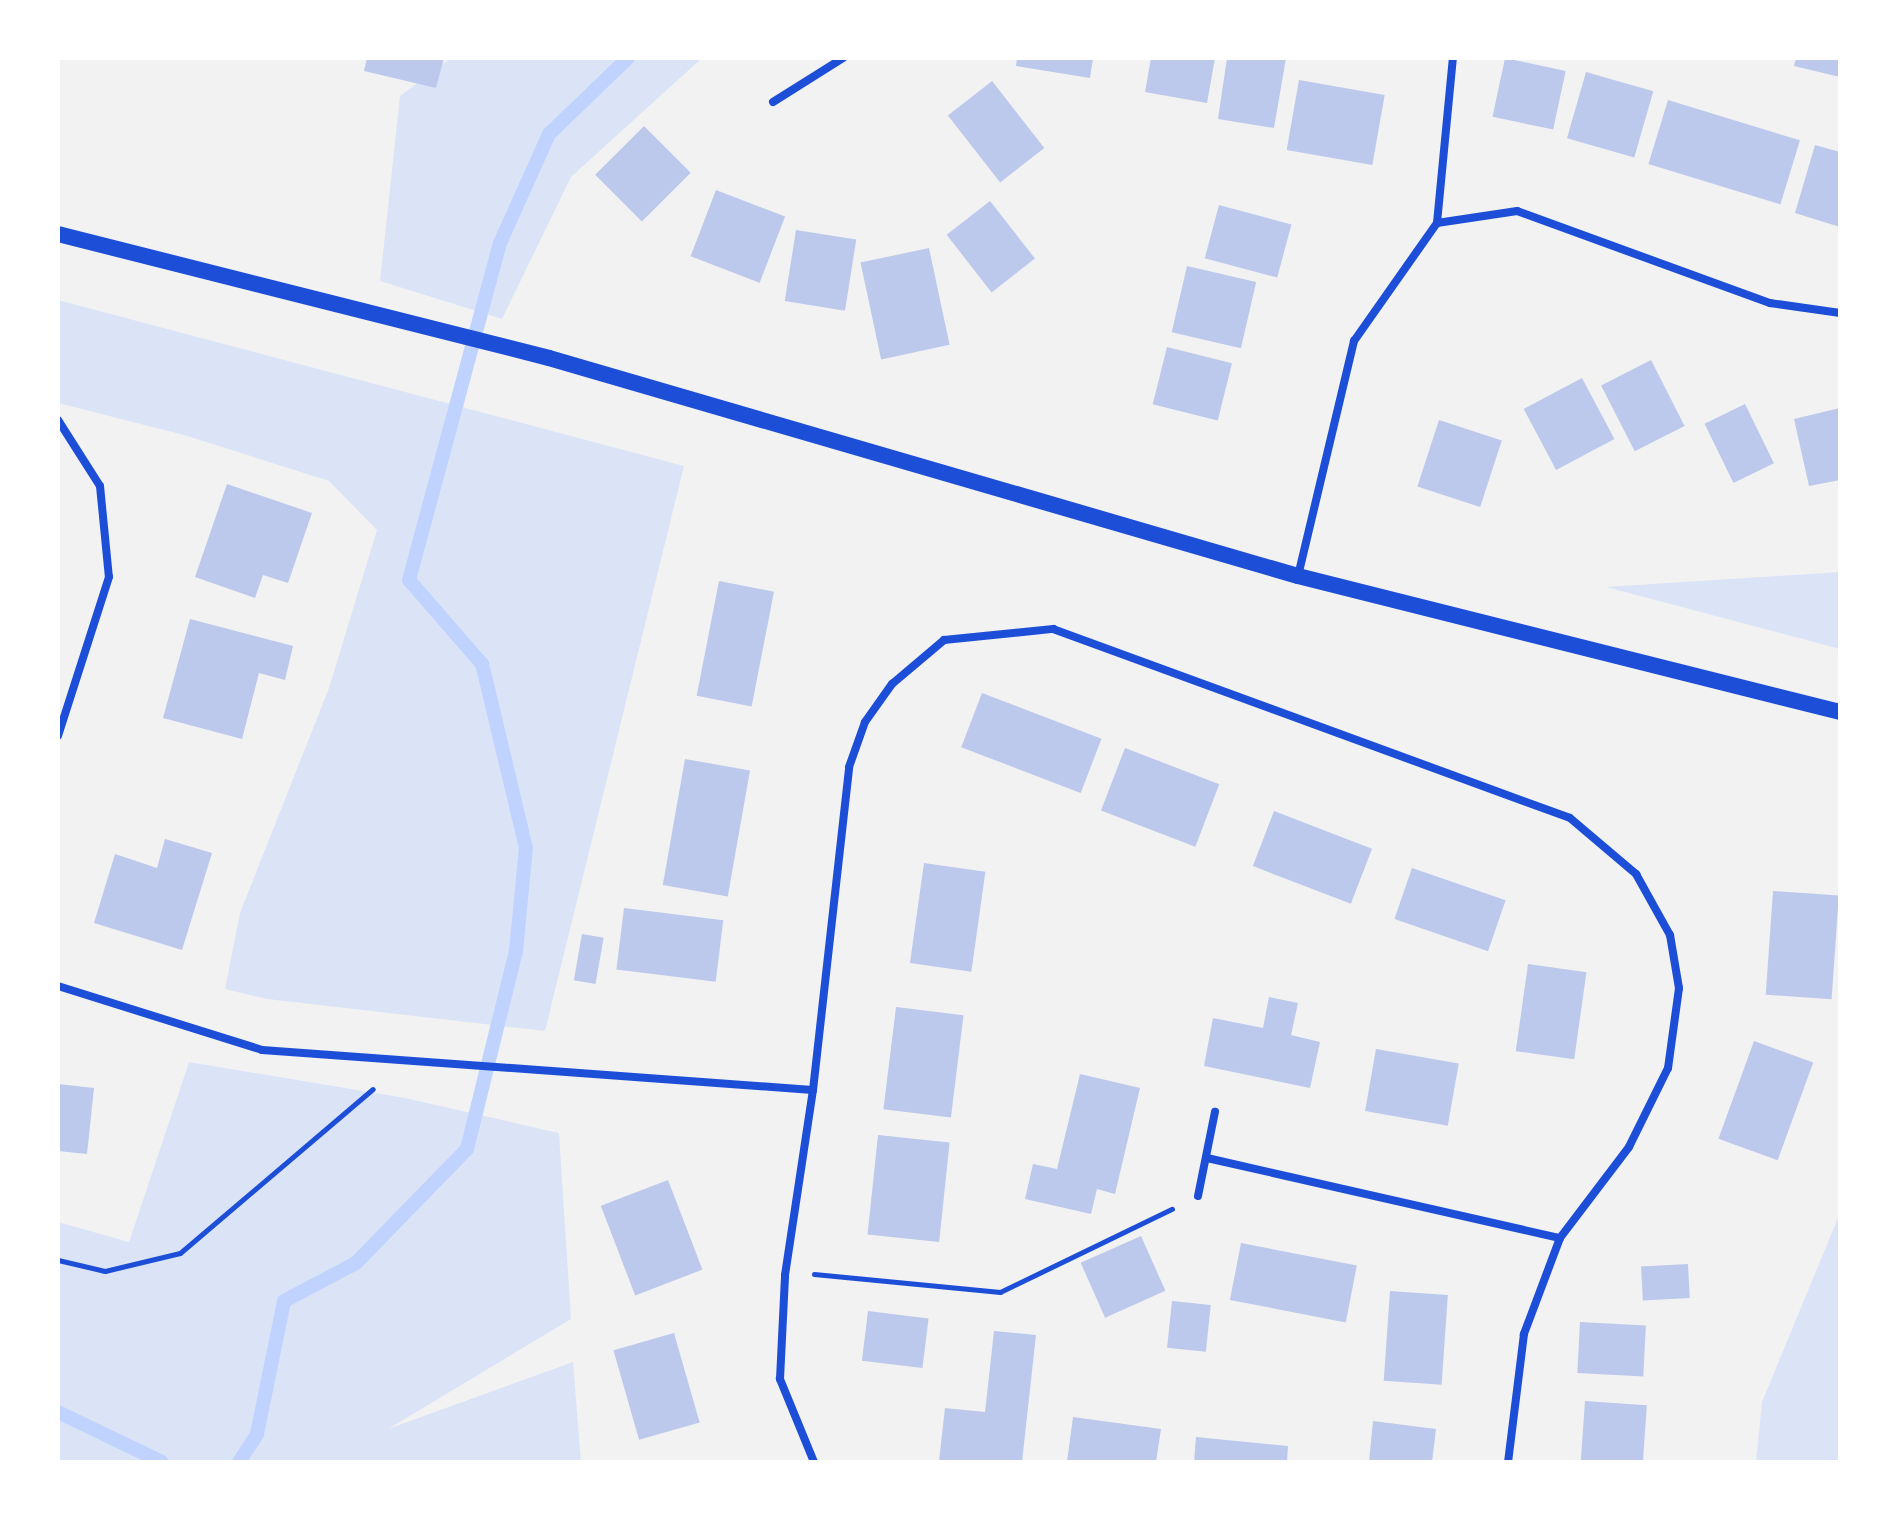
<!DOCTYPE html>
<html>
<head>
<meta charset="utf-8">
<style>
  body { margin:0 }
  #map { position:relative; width:1898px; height:1520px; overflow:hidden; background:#f2f2f2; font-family:Karla,sans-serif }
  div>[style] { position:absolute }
  .green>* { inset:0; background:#dbe4f7 }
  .stream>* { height:14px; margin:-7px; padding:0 7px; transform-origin:7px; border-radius:7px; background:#bfd3fe }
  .building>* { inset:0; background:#bdc9ec; transform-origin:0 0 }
  .path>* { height:5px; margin:-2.5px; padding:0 2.5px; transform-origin:2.5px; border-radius:2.5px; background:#1d4ed8 }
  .minor>* { height:8px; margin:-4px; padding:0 4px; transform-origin:4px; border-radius:4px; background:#1d4ed8 }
  .secondary>* { height:16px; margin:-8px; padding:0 8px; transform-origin:8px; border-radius:8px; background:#1d4ed8 }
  span { translate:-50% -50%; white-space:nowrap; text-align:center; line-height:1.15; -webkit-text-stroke:8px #fff; paint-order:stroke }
  .frame { position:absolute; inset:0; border:60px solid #fff; pointer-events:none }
</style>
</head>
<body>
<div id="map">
  <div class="green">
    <div style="clip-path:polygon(451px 58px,702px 58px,571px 177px,502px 319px,380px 281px,400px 96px)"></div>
    <div style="clip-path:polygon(58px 300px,684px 466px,545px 1031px,267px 999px,225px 989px,240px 913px,329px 688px,377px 530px,329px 481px,184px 435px,58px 403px)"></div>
    <div style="clip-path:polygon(1840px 572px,1840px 649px,1606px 587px)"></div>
    <div style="clip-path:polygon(189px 1062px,405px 1098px,559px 1133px,571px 1319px,388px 1429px,573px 1362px,581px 1462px,58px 1462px,58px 1222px,129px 1242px)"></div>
    <div style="clip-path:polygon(1840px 1213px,1840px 1462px,1756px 1462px,1762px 1402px)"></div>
  </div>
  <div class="stream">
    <div style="left:58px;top:1412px;width:115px;rotate:25.7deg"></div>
    <div style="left:239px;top:1462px;width:33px;rotate:-57deg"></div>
    <div style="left:257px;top:1434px;width:136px;rotate:-78.5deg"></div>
    <div style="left:284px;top:1301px;width:81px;rotate:-27.8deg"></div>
    <div style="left:356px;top:1263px;width:159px;rotate:-45.8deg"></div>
    <div style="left:467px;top:1149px;width:204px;rotate:-76.1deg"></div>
    <div style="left:516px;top:951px;width:103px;rotate:-84.5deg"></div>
    <div style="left:526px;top:848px;width:189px;rotate:-103.4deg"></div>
    <div style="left:482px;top:664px;width:111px;rotate:-131deg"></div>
    <div style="left:409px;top:580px;width:349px;rotate:-74.9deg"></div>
    <div style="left:500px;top:243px;width:120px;rotate:-65.8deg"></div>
    <div style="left:549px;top:134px;width:110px;rotate:-43.9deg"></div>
  </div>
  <div class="building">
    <div style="clip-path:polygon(367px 58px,444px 58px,436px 88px,364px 71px)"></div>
    <div style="clip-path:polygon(1017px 58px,1093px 58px,1090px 78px,1016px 66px)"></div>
    <div style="clip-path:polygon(1151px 58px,1215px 58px,1207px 103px,1145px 92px)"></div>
    <div style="clip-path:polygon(1227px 58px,1286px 58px,1274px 128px,1218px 119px)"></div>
    <div style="left:1505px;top:58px;width:62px;height:60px;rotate:12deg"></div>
    <div style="clip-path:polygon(1796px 58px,1840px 58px,1840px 77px,1794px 66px)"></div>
    <div style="left:1586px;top:72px;width:70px;height:69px;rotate:16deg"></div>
    <div style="left:1299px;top:80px;width:87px;height:71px;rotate:10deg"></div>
    <div style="left:992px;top:81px;width:85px;height:56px;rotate:52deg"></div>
    <div style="left:1668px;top:100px;width:138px;height:67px;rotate:17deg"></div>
    <div style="left:644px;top:126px;width:66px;height:69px;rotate:45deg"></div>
    <div style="clip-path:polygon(1815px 145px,1840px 152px,1840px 227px,1795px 213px)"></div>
    <div style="left:716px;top:190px;width:74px;height:71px;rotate:21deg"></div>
    <div style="left:990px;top:201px;width:73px;height:55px;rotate:52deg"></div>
    <div style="left:1219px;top:205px;width:75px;height:55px;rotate:15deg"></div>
    <div style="left:796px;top:230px;width:61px;height:72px;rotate:9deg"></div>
    <div style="left:929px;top:248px;width:99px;height:70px;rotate:78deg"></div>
    <div style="left:1187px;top:266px;width:71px;height:68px;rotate:13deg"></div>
    <div style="left:1167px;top:347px;width:67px;height:59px;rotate:14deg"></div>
    <div style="left:1651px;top:360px;width:74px;height:56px;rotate:63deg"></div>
    <div style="left:1582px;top:378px;width:69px;height:66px;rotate:62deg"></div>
    <div style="left:1745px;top:404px;width:66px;height:45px;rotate:64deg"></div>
    <div style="clip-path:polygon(1840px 408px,1840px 480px,1809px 486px,1794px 419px)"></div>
    <div style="left:1439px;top:420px;width:66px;height:70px;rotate:18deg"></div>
    <div style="clip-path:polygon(227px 484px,312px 513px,288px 583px,263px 575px,255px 598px,195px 577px)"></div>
    <div style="left:719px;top:581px;width:56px;height:117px;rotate:11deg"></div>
    <div style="clip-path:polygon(190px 619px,293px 646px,285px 680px,259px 673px,242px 739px,163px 718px)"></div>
    <div style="left:982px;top:693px;width:128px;height:58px;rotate:21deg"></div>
    <div style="left:1125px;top:748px;width:101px;height:67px;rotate:21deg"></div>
    <div style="left:685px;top:759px;width:66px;height:128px;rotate:10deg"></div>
    <div style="left:1274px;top:811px;width:105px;height:59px;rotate:21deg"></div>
    <div style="clip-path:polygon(165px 839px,212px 853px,182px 950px,94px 923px,115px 854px,157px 868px)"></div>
    <div style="left:924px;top:863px;width:62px;height:101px;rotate:8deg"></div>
    <div style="left:1412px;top:868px;width:99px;height:54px;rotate:19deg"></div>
    <div style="left:1773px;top:891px;width:66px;height:104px;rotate:4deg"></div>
    <div style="left:624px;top:908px;width:100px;height:62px;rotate:7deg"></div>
    <div style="left:582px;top:934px;width:22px;height:47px;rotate:10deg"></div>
    <div style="left:1528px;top:964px;width:59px;height:88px;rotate:8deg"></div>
    <div style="clip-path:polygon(1269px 997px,1298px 1003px,1291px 1035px,1320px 1042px,1310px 1088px,1204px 1066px,1213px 1018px,1263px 1028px)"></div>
    <div style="left:896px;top:1007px;width:68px;height:103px;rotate:7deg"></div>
    <div style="left:1754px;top:1041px;width:63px;height:104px;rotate:20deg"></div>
    <div style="left:1376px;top:1049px;width:84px;height:63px;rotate:10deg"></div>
    <div style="clip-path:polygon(1080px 1074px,1140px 1088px,1115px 1194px,1097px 1189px,1091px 1214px,1025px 1199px,1033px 1164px,1057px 1169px)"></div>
    <div style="clip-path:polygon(58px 1084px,94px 1088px,87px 1154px,58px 1151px)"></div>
    <div style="left:878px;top:1135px;width:72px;height:100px;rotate:6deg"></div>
    <div style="left:668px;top:1180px;width:96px;height:72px;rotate:69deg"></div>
    <div style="left:1141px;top:1236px;width:60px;height:66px;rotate:66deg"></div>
    <div style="left:1241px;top:1243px;width:118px;height:58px;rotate:11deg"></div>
    <div style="left:1688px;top:1264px;width:34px;height:47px;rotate:87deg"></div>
    <div style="left:1390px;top:1291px;width:58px;height:90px;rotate:4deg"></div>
    <div style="left:1172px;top:1301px;width:39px;height:47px;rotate:6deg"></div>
    <div style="left:868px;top:1311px;width:61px;height:50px;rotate:7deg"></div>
    <div style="left:1580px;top:1322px;width:66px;height:51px;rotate:3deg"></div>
    <div style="clip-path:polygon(994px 1331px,1036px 1335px,1022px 1462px,939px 1461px,945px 1408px,985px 1412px)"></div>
    <div style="left:674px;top:1333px;width:93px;height:63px;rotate:74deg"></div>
    <div style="left:1585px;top:1401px;width:62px;height:61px;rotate:4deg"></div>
    <div style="clip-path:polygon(1073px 1417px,1161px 1429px,1156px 1462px,1067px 1462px)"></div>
    <div style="clip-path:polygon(1373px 1421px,1436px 1429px,1432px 1462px,1369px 1462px)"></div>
    <div style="clip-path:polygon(1196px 1437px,1288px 1446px,1287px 1462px,1194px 1462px)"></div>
  </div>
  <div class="path">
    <div style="left:58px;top:1260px;width:48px;rotate:13.2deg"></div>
    <div style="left:105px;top:1271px;width:77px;rotate:-13.5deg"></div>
    <div style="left:180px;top:1253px;width:253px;rotate:-40.4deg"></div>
    <div style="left:814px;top:1274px;width:187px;rotate:5.5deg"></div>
    <div style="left:1000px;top:1292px;width:191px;rotate:-25.8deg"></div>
  </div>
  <div class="minor">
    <div style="left:773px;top:102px;width:83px;rotate:-32.2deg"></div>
    <div style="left:1437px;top:223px;width:166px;rotate:-84.5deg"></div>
    <div style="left:58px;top:420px;width:78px;rotate:57.5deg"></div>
    <div style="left:100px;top:486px;width:91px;rotate:84.4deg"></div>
    <div style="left:109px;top:577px;width:167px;rotate:107.8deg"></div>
    <div style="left:1298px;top:576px;width:242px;rotate:-76.6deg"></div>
    <div style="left:1354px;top:341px;width:144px;rotate:-54.9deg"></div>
    <div style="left:1437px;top:223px;width:81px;rotate:-8.5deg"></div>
    <div style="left:1517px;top:211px;width:269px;rotate:20deg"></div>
    <div style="left:1770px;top:303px;width:71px;rotate:8.1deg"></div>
    <div style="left:58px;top:986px;width:214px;rotate:17.4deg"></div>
    <div style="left:262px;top:1050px;width:552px;rotate:4.15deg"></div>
    <div style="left:1207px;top:1158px;width:362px;rotate:12.8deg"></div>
    <div style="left:1198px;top:1196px;width:86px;rotate:-78.6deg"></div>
    <div style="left:814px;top:1462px;width:90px;rotate:-112.3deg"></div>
    <div style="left:780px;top:1379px;width:104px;rotate:-87.2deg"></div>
    <div style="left:785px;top:1275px;width:187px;rotate:-81.4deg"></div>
    <div style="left:813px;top:1090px;width:325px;rotate:-83.6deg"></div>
    <div style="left:849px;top:767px;width:48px;rotate:-70.4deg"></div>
    <div style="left:865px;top:722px;width:47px;rotate:-54.6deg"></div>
    <div style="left:892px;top:684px;width:68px;rotate:-40.2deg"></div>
    <div style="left:944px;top:640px;width:110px;rotate:-5.8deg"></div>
    <div style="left:1053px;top:629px;width:550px;rotate:20.08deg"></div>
    <div style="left:1570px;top:818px;width:87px;rotate:40.3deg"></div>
    <div style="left:1636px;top:874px;width:70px;rotate:60.9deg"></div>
    <div style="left:1670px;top:935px;width:54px;rotate:80.4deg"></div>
    <div style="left:1679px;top:988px;width:81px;rotate:97.8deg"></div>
    <div style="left:1668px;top:1068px;width:88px;rotate:116.3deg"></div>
    <div style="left:1629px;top:1147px;width:114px;rotate:127.2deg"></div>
    <div style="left:1560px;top:1238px;width:103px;rotate:110.6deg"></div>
    <div style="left:1524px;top:1334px;width:129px;rotate:97.1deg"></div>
  </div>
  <div class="secondary">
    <div style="left:58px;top:234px;width:506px;rotate:14.17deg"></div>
    <div style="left:549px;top:358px;width:780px;rotate:16.23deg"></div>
    <div style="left:1298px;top:576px;width:559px;rotate:14.09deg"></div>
  </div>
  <div class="frame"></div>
</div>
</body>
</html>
